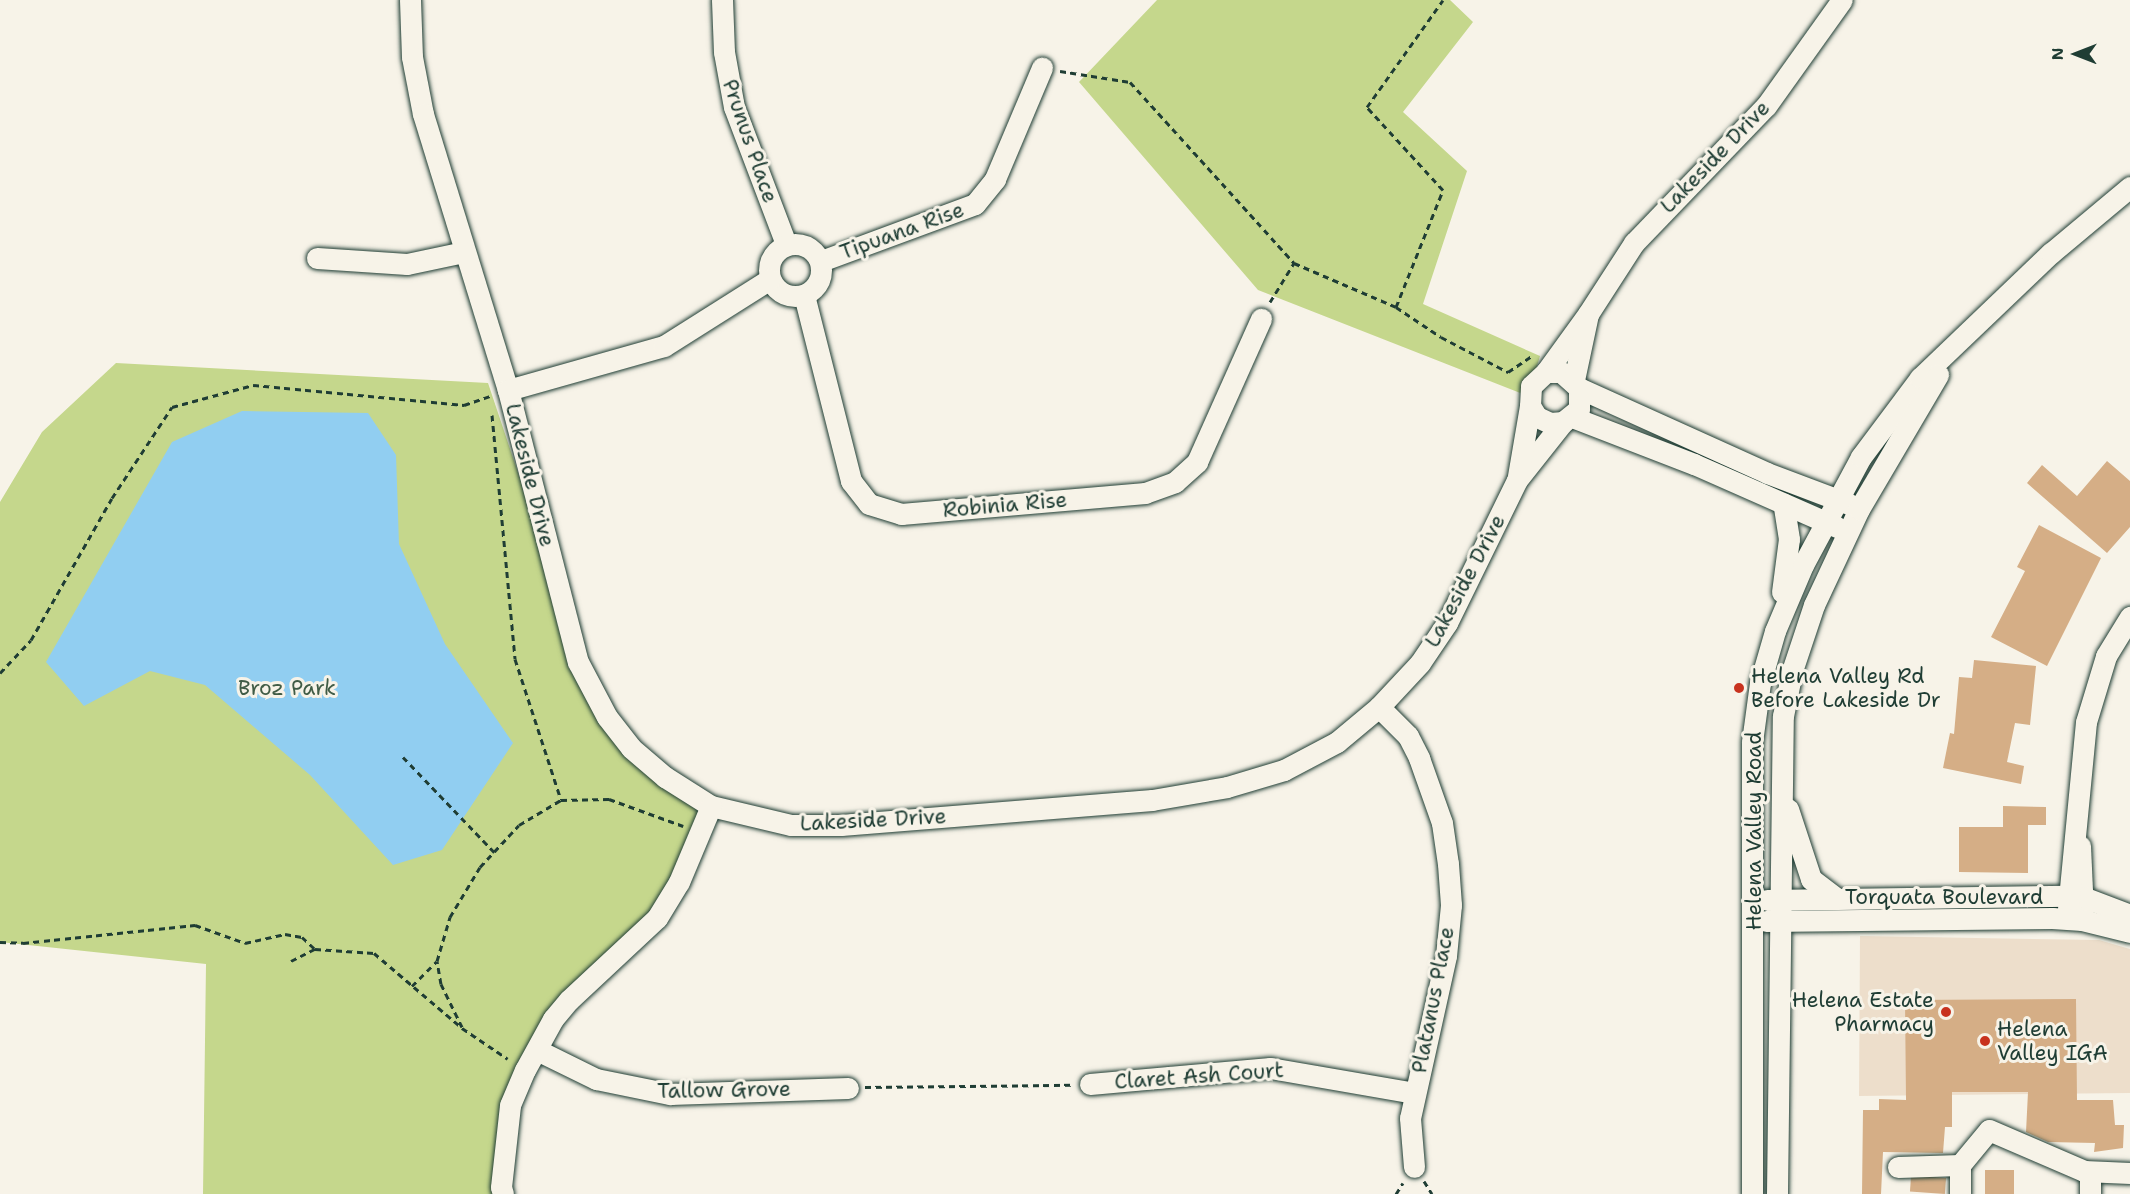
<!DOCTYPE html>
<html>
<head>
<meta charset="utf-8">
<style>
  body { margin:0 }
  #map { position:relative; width:2130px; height:1194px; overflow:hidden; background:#f7f3e8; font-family:"Shantell Sans",sans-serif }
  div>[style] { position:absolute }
  .built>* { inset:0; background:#eddecb }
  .green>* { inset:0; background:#c5d78c }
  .water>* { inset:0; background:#91cef1 }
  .building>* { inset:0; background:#d5ae86; transform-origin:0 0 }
  .path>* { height:3px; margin-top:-1.5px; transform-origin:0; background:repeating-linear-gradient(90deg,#1f3d34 0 6px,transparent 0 10.5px) }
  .roads { filter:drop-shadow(0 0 2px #1f3d34) drop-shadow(0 0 2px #1f3d34) }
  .minor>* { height:21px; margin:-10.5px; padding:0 10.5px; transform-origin:10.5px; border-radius:10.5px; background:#f7f3e8 }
  .minor>.ring { margin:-10.5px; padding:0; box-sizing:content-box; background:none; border:21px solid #f7f3e8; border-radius:50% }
  .dots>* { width:16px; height:16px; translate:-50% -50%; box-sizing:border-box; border:3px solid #f7f3e8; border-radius:50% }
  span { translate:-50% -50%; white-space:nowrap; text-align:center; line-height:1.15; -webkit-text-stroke:6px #f7f3e8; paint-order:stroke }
  .street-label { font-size:21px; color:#1f3d34 }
  .poi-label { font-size:21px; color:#1f3d34 }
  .left { translate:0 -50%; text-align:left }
  .right { translate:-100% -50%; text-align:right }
  .park-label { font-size:21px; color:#405c46 }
  .north { position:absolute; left:2046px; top:24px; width:60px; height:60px; -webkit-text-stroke:4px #f7f3e8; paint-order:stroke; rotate:270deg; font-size:16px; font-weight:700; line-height:24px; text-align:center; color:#1f3d34 }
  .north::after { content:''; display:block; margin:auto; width:21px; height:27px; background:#1f3d34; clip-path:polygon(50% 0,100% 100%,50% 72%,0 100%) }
</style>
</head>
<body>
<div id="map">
  <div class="built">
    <div style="clip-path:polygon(1860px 936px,2099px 940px,2130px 949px,2130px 1093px,1859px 1096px)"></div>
  </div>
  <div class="green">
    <div style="clip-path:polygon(1157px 0,1450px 0,1473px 22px,1403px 112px,1467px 171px,1423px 304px,1540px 356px,1528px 396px,1258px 290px,1079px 82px)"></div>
    <div style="clip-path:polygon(116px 363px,488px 383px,564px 610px,607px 717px,711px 806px,679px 882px,569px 1000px,510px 1105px,493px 1194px,203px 1194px,206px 964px,0 942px,0 502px,42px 432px)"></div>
  </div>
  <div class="water">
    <div style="clip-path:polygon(242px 411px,368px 413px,396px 455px,399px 544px,445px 644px,513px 743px,442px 850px,393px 865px,310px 775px,205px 685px,150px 671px,84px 706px,46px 662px,172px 442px)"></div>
  </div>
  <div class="building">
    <div style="clip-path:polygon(2107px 461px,2130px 481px,2130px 527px,2107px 553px,2027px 483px,2042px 465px,2077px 496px)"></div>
    <div style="clip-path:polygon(2039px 525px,2101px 558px,2047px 666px,1991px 637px,2025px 571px,2017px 567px)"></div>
    <div style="clip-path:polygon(1974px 660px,2036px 666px,2030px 725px,2015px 723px,2007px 762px,2024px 766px,2021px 784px,1943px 768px,1950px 733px,1954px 734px,1959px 677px,1972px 678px)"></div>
    <div style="clip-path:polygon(2003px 806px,2046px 807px,2046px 825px,2028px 825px,2028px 873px,1959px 872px,1959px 827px,2003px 827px)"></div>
    <div style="clip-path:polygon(2076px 999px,2077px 1100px,2113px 1100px,2115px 1125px,2124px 1125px,2123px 1148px,2094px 1152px,2095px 1143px,2048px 1142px,2026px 1132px,2028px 1092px,1952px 1092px,1952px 1127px,1945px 1127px,1943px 1153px,1883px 1152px,1881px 1194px,1862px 1194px,1863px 1110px,1879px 1110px,1879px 1099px,1906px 1100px,1905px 1000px)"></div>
    <div style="left:1985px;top:1170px;width:29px;height:24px"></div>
    <div style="left:1946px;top:1178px;width:16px;height:35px;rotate:94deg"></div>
  </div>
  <div class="path">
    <div style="left:1060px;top:71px;width:71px;rotate:8.9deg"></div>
    <div style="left:1130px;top:82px;width:244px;rotate:47.8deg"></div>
    <div style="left:1294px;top:263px;width:111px;rotate:23.3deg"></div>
    <div style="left:1396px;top:307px;width:54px;rotate:33.7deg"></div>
    <div style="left:1441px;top:337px;width:76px;rotate:27.6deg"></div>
    <div style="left:1508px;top:372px;width:29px;rotate:-34deg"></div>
    <div style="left:1270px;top:302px;width:46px;rotate:-58.4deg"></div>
    <div style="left:1396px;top:307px;width:126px;rotate:-68.1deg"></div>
    <div style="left:1443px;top:190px;width:113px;rotate:-132.5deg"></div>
    <div style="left:1367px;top:107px;width:131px;rotate:-54.6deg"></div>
    <div style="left:492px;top:415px;width:245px;rotate:84.6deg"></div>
    <div style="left:515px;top:659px;width:148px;rotate:71.9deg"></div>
    <div style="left:0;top:673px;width:45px;rotate:-46.8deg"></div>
    <div style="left:31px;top:640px;width:163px;rotate:-60.3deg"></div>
    <div style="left:112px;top:498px;width:109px;rotate:-56.6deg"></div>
    <div style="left:172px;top:407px;width:84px;rotate:-15.2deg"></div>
    <div style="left:253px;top:385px;width:212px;rotate:5.4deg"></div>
    <div style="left:464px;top:405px;width:28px;rotate:-19deg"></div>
    <div style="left:403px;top:757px;width:132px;rotate:46.2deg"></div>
    <div style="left:0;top:942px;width:23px;rotate:2deg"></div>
    <div style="left:23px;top:943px;width:173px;rotate:-6deg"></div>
    <div style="left:195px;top:925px;width:53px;rotate:19.8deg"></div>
    <div style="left:245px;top:943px;width:41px;rotate:-12.7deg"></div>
    <div style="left:285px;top:934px;width:17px;rotate:10deg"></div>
    <div style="left:302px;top:937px;width:18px;rotate:43deg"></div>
    <div style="left:315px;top:949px;width:59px;rotate:3.9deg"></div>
    <div style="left:374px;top:953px;width:116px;rotate:40.4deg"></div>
    <div style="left:462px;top:1028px;width:55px;rotate:34deg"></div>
    <div style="left:291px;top:961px;width:27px;rotate:-27deg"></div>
    <div style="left:412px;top:986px;width:35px;rotate:-45deg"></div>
    <div style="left:462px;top:1027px;width:48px;rotate:-116deg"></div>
    <div style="left:441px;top:984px;width:23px;rotate:-100deg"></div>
    <div style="left:437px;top:961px;width:46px;rotate:-73.5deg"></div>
    <div style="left:450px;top:917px;width:58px;rotate:-59deg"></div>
    <div style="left:480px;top:867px;width:57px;rotate:-47.1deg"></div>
    <div style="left:519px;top:825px;width:49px;rotate:-30.8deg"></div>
    <div style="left:561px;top:800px;width:48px;rotate:-1.2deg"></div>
    <div style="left:609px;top:799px;width:79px;rotate:20deg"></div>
    <div style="left:865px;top:1087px;width:206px;rotate:-0.6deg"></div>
    <div style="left:1424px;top:1181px;width:15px;rotate:58deg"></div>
    <div style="left:1396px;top:1194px;width:13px;rotate:-58deg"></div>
  </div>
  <div class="roads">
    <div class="minor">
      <div style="left:410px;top:0;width:57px;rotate:88deg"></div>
      <div style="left:412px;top:57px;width:58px;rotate:79.1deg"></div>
      <div style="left:423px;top:114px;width:289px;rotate:72.9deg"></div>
      <div style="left:508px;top:390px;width:281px;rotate:75.6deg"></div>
      <div style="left:578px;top:662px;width:62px;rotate:62.2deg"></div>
      <div style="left:607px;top:717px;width:39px;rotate:52deg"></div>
      <div style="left:631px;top:748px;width:45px;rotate:40.5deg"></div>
      <div style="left:665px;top:777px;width:54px;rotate:32.2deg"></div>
      <div style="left:711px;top:806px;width:82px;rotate:13.4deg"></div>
      <div style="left:791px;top:825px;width:50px"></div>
      <div style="left:841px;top:825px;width:312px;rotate:-4.6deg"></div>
      <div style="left:1152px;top:800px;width:76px;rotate:-9.8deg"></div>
      <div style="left:1227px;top:787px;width:59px;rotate:-16.6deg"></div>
      <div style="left:1284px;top:770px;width:60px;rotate:-27.8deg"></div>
      <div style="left:1337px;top:742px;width:55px;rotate:-39.8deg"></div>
      <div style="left:1379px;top:707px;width:60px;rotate:-47deg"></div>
      <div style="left:1420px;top:663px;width:48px;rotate:-56deg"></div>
      <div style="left:1447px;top:623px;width:159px;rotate:-63.9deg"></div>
      <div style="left:1517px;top:480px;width:74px;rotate:-51.6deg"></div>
      <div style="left:722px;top:0;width:52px;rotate:87.8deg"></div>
      <div style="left:724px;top:52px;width:56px;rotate:79.7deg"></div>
      <div style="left:734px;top:107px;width:147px;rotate:69.2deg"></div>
      <div class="ring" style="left:769px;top:244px;width:31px;height:31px"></div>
      <div style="left:317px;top:258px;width:90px;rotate:3.8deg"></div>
      <div style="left:407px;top:264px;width:58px;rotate:-11.9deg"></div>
      <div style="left:821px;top:261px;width:164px;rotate:-20.3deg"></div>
      <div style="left:975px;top:204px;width:32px;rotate:-51deg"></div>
      <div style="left:995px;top:179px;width:121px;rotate:-67.1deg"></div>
      <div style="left:804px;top:295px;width:192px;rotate:75.8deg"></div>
      <div style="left:851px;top:481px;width:29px;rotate:52deg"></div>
      <div style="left:869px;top:504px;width:34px;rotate:17deg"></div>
      <div style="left:901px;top:514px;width:245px;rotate:-4.9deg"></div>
      <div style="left:1145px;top:493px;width:32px;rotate:-20deg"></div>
      <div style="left:1175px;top:482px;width:30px;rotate:-42deg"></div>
      <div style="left:1197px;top:462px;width:157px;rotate:-65.9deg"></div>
      <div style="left:1546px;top:372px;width:15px"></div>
      <div style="left:1561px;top:372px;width:24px;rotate:42deg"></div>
      <div style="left:1579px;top:388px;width:21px;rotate:90deg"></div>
      <div style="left:1579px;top:409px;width:21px;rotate:141deg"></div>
      <div style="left:1563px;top:422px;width:13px;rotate:176deg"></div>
      <div style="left:1550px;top:423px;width:14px;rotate:-155deg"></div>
      <div style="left:1537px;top:417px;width:13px;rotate:-122deg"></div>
      <div style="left:1530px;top:406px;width:20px;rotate:-87deg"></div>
      <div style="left:1531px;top:386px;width:21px;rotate:-43deg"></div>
      <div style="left:1546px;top:372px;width:72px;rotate:-54.1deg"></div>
      <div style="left:1588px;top:314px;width:85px;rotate:-57.1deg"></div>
      <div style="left:1634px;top:243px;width:190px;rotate:-46.1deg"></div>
      <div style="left:1766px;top:106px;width:130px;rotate:-54.4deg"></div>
      <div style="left:1574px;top:380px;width:67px;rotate:-78deg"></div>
      <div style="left:1579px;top:388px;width:206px;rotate:24.3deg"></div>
      <div style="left:1767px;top:473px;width:88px;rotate:20.7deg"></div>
      <div style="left:508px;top:390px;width:162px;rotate:-15.8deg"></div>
      <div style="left:664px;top:346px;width:125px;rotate:-32.3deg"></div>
      <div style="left:1572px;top:417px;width:131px;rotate:21.1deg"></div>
      <div style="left:1694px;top:464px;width:156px;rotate:23.8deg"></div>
      <div style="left:1518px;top:476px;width:71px;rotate:-80.3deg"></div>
      <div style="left:1782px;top:592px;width:53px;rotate:-82.5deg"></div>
      <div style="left:1789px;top:539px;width:36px;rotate:-99deg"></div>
      <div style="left:1379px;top:707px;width:41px;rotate:45deg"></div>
      <div style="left:1408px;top:736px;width:25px;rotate:63deg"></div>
      <div style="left:1419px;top:758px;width:69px;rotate:70.5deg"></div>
      <div style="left:1442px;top:823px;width:41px;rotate:81.7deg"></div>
      <div style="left:1448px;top:864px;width:41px;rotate:85.8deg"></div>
      <div style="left:1451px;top:905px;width:51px;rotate:95.6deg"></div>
      <div style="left:1446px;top:956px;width:166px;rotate:102.5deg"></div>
      <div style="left:1410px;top:1118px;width:49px;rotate:85.3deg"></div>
      <div style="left:1788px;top:809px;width:74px;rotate:71.8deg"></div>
      <div style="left:1811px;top:879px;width:30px;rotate:37deg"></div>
      <div style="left:2080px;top:846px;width:65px;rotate:87.4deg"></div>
      <div style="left:1767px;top:900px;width:301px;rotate:-0.8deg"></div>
      <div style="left:2068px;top:896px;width:15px;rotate:4deg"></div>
      <div style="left:2083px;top:897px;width:50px;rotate:21deg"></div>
      <div style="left:2068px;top:909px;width:188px;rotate:-84.5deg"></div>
      <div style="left:2086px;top:722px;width:69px;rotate:-73.1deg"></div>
      <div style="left:2106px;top:656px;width:46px;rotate:-58.4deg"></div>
      <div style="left:1766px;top:921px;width:286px;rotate:-0.6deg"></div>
      <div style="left:2052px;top:918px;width:30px;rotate:4deg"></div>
      <div style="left:2082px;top:920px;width:49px;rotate:14deg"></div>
      <div style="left:537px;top:1050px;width:66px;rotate:26.2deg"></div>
      <div style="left:596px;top:1079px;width:76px;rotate:11.5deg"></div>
      <div style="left:670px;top:1094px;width:178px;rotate:-1.9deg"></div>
      <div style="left:1090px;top:1084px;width:181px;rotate:-5.1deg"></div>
      <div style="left:1270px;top:1068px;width:146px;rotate:9.8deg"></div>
      <div style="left:1960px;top:1165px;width:45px;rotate:-50.4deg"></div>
      <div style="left:1989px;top:1130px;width:103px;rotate:23.3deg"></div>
      <div style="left:2084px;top:1171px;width:46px;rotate:2.5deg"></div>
      <div style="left:1898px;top:1167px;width:62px;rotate:-1.8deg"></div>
      <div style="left:1960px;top:1165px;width:29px;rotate:90deg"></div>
      <div style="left:503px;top:1194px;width:7px;rotate:-106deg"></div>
      <div style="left:501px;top:1187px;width:82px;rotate:-83.7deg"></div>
      <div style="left:510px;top:1105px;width:38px;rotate:-67deg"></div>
      <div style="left:525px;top:1070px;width:58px;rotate:-61.2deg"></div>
      <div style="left:553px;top:1019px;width:25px;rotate:-50deg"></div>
      <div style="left:569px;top:1000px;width:120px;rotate:-43deg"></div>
      <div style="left:657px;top:918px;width:42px;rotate:-58.6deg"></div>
      <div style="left:679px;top:882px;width:82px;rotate:-67.2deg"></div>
      <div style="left:1752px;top:1194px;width:452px;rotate:-90deg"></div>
      <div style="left:1752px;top:742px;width:60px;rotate:-82.3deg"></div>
      <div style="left:1760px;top:683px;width:54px;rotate:-73.9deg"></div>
      <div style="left:1775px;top:631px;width:72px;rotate:-67deg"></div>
      <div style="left:1803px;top:565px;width:123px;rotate:-61.8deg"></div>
      <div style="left:1861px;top:457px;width:99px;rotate:-53.2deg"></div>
      <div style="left:1920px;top:378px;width:181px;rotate:-43.7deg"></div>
      <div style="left:2051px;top:253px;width:103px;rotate:-39.9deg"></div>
      <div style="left:1777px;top:1194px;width:478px;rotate:-89.3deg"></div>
      <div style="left:1783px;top:716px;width:46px;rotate:-78.7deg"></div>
      <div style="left:1792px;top:671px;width:70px;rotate:-71.6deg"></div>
      <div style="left:1814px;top:605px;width:106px;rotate:-64.9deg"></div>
      <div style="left:1859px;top:509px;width:156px;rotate:-59.5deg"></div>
      <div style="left:2090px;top:1194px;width:22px;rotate:-90deg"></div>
    </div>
  </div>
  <div class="dots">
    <div style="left:1739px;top:688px;background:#c8321e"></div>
    <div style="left:1946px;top:1012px;background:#c8321e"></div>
    <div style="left:1985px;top:1041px;background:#c8321e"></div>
  </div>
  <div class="street-label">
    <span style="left:750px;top:141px;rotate:71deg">Prunus Place</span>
    <span style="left:1715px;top:157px;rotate:-46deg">Lakeside Drive</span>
    <span style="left:902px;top:231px;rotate:-20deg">Tipuana Rise</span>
    <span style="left:530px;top:475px;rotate:76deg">Lakeside Drive</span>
    <span style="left:1005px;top:505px;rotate:-5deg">Robinia Rise</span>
    <span style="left:1465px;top:581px;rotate:-62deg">Lakeside Drive</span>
    <span style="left:873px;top:820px;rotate:-3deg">Lakeside Drive</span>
    <span style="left:1754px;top:831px;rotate:-90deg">Helena Valley Road</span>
    <span style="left:1944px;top:897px">Torquata Boulevard</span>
    <span style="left:1433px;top:1000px;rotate:-79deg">Platanus Place</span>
    <span style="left:1199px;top:1076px;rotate:-4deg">Claret Ash Court</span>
    <span style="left:724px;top:1090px;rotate:-1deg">Tallow Grove</span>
  </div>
  <div class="poi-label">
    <span class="left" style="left:1751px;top:688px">Helena Valley Rd<br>Before Lakeside Dr</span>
    <span class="right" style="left:1934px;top:1012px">Helena Estate<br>Pharmacy</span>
    <span class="left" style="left:1997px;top:1041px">Helena<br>Valley IGA</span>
  </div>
  <div class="park-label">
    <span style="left:287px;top:688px">Broz Park</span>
  </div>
  <div class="north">N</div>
</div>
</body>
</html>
